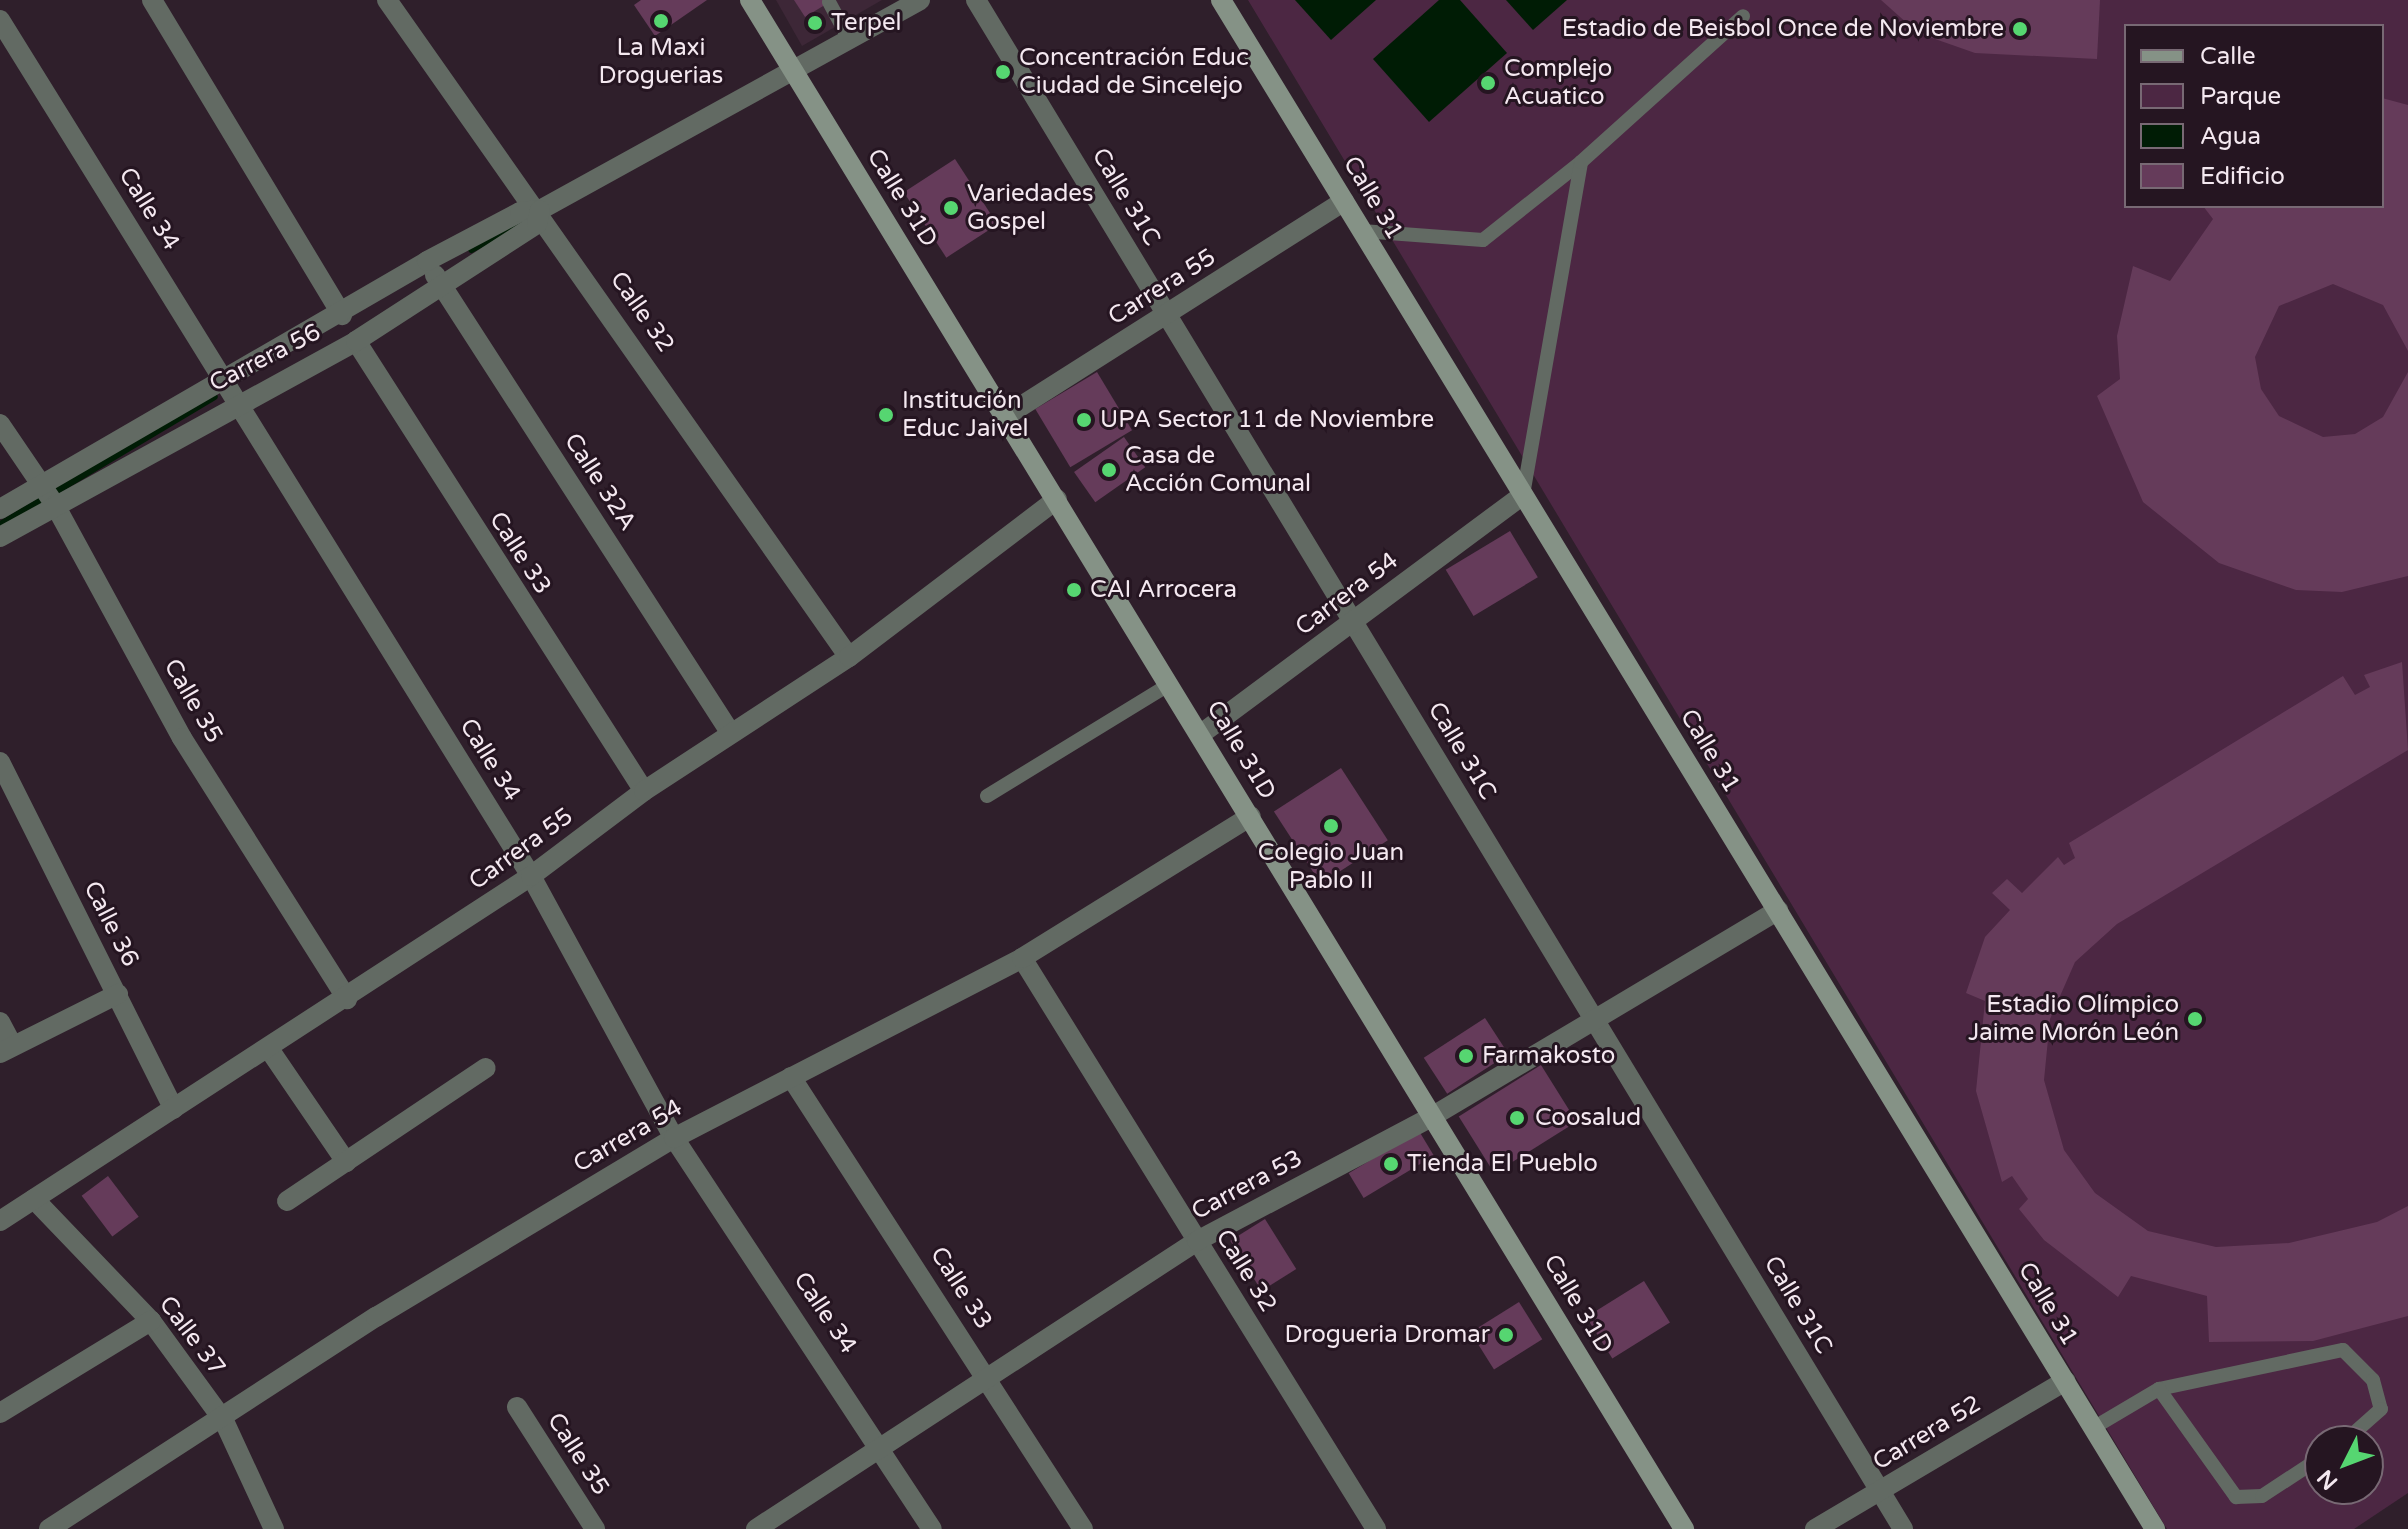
<!DOCTYPE html>
<html>
<head>
<meta charset="utf-8">
<style>
  body { margin:0 }
  #map { position:relative; width:2408px; height:1529px; overflow:hidden; background:#2f1f2b; font-family:"Varela Round",sans-serif }
  div>[style] { position:absolute }
  .built>* { inset:0; background:#3d2737 }
  .green>* { inset:0; background:#4c2743 }
  .water>* { inset:0; background:#001c05 }
  .stream>* { height:7px; margin:-3.5px; padding:0 3.5px; transform-origin:3.5px; border-radius:3.5px; background:#001c05 }
  .building>* { inset:0; background:#653b5a; transform-origin:0 0 }
  .lane>* { height:14px; margin:-7px; padding:0 7px; transform-origin:7px; border-radius:7px; background:#626a63 }
  .street>* { height:20px; margin:-10px; padding:0 10px; transform-origin:10px; border-radius:10px; background:#626a63 }
  .secondary>* { height:20px; margin:-10px; padding:0 10px; transform-origin:10px; border-radius:10px; background:#859286 }
  .dots>* { width:22px; height:22px; translate:-50% -50%; box-sizing:border-box; border:4px solid #251521; border-radius:50% }
  span { translate:-50% -50%; white-space:nowrap; text-align:center; line-height:1.15; -webkit-text-stroke:6px #251521; paint-order:stroke }
  .poi-label { font-size:24px; color:#f4e8f0 }
  .left { translate:0 -50%; text-align:left }
  .right { translate:-100% -50%; text-align:right }
  .street-label { font-size:24px; color:#f4e8f0 }
  .legend { position:absolute; left:2124px; top:24px; width:260px; height:184px; box-sizing:border-box; background:#251521; border:2px solid #786974; margin:0; padding:10px 14px; list-style:none; font-size:24px; color:#f4e8f0 }
  .legend li { display:flex; align-items:center; gap:16px; height:40px }
  .legend b { width:40px; border:2px solid #786974 }
  .north { position:absolute; left:2304px; top:1425px; width:80px; height:80px; box-sizing:border-box; background:#251521; border:2px solid #786974; border-radius:50%; rotate:228deg; font-size:22px; font-weight:700; line-height:32px; text-align:center; color:#f4e8f0 }
  .north::after { content:''; display:block; margin:auto; width:28px; height:36px; background:#56d671; clip-path:polygon(50% 0,100% 100%,50% 72%,0 100%) }
</style>
</head>
<body>
<div id="map">
  <div class="built">
    <div style="clip-path:polygon(776px 0,882px 0,802px 46px)"></div>
  </div>
  <div class="green">
    <div style="clip-path:polygon(evenodd,1248px 0,2408px 0,2408px 1493px,2354px 1529px,2167px 1529px,1248px 0,2126px 26px,2382px 26px,2382px 206px,2126px 206px,2126px 26px,1248px 0,2320px 1441px,2368px 1441px,2368px 1489px,2320px 1489px,2320px 1441px)"></div>
  </div>
  <div class="water">
    <div style="clip-path:polygon(1295px 0,1376px 0,1331px 40px)"></div>
    <div style="clip-path:polygon(1439px 0,1460px 0,1507px 53px,1429px 122px,1373px 59px)"></div>
    <div style="clip-path:polygon(1506px 0,1567px 0,1533px 30px)"></div>
  </div>
  <div class="stream">
    <div style="left:471px;top:249px;width:56px;rotate:-27.5deg"></div>
    <div style="left:0;top:524px;width:249px;rotate:-30.9deg"></div>
  </div>
  <div class="building">
    <div style="clip-path:polygon(641px 0,707px 0,655px 36px,634px 5px)"></div>
    <div style="clip-path:polygon(794px 0,833px 0,805px 17px)"></div>
    <div style="clip-path:polygon(1881px 0,2100px 0,2097px 59px,1975px 53px,1918px 33px)"></div>
    <div style="clip-path:polygon(2382px 98px,2408px 105px,2408px 351px,2383px 305px,2333px 284px,2279px 306px,2255px 357px,2261px 389px,2279px 416px,2323px 437px,2355px 434px,2383px 417px,2408px 372px,2408px 576px,2342px 592px,2296px 590px,2219px 563px,2143px 502px,2097px 396px,2120px 379px,2117px 336px,2133px 266px,2170px 281px,2213px 219px,2203px 206px,2382px 206px)"></div>
    <div style="left:955px;top:159px;width:78px;height:61px;rotate:57deg"></div>
    <div style="left:1097px;top:372px;width:68px;height:72px;rotate:59deg"></div>
    <div style="left:1124px;top:437px;width:37px;height:61px;rotate:55deg"></div>
    <div style="left:1510px;top:531px;width:54px;height:75px;rotate:59deg"></div>
    <div style="clip-path:polygon(2402px 662px,2408px 750px,2117px 924px,2075px 962px,2050px 1019px,2044px 1080px,2064px 1150px,2095px 1193px,2148px 1231px,2216px 1247px,2289px 1243px,2377px 1222px,2408px 1206px,2408px 1316px,2313px 1341px,2209px 1342px,2207px 1296px,2131px 1276px,2118px 1297px,2044px 1240px,2019px 1209px,2028px 1199px,2012px 1176px,2002px 1182px,1976px 1091px,1985px 1001px,1966px 993px,1985px 937px,2010px 910px,1992px 893px,2007px 879px,2022px 893px,2058px 857px,2064px 865px,2075px 858px,2069px 843px,2343px 676px,2355px 695px,2370px 687px,2364px 675px)"></div>
    <div style="left:1341px;top:768px;width:86px;height:80px;rotate:57deg"></div>
    <div style="left:1485px;top:1018px;width:43px;height:73px;rotate:57deg"></div>
    <div style="left:1541px;top:1065px;width:67px;height:97px;rotate:58deg"></div>
    <div style="left:1419px;top:1131px;width:29px;height:82px;rotate:59deg"></div>
    <div style="left:108px;top:1176px;width:51px;height:33px;rotate:53deg"></div>
    <div style="left:1265px;top:1219px;width:59px;height:41px;rotate:58deg"></div>
    <div style="left:1644px;top:1281px;width:49px;height:68px;rotate:58deg"></div>
    <div style="left:1519px;top:1302px;width:44px;height:57px;rotate:58deg"></div>
  </div>
  <div class="lane">
    <div style="left:829px;top:2px;width:42px;rotate:61.6deg"></div>
    <div style="left:1362px;top:231px;width:121px;rotate:4.3deg"></div>
    <div style="left:1483px;top:240px;width:125px;rotate:-38.5deg"></div>
    <div style="left:1523px;top:495px;width:338px;rotate:-80.1deg"></div>
    <div style="left:1581px;top:162px;width:218px;rotate:-42deg"></div>
    <div style="left:987px;top:796px;width:215px;rotate:-31.5deg"></div>
    <div style="left:2159px;top:1389px;width:188px;rotate:-12deg"></div>
    <div style="left:2343px;top:1350px;width:42px;rotate:45deg"></div>
    <div style="left:2373px;top:1380px;width:30px;rotate:75deg"></div>
    <div style="left:2381px;top:1409px;width:48px;rotate:138.4deg"></div>
    <div style="left:2093px;top:1428px;width:77px;rotate:-30.6deg"></div>
    <div style="left:2159px;top:1389px;width:133px;rotate:54.5deg"></div>
    <div style="left:2236px;top:1497px;width:26px;rotate:-2deg"></div>
    <div style="left:2262px;top:1496px;width:69px;rotate:-33.2deg"></div>
  </div>
  <div class="street">
    <div style="left:152px;top:0;width:368px;rotate:58.9deg"></div>
    <div style="left:387px;top:0;width:803px;rotate:54.89deg"></div>
    <div style="left:976px;top:0;width:1788px;rotate:58.77deg"></div>
    <div style="left:0;top:20px;width:1007px;rotate:58.19deg"></div>
    <div style="left:531px;top:876px;width:298px;rotate:61.4deg"></div>
    <div style="left:674px;top:1138px;width:468px;rotate:56.6deg"></div>
    <div style="left:435px;top:275px;width:544px;rotate:57.16deg"></div>
    <div style="left:356px;top:341px;width:534px;rotate:57.38deg"></div>
    <div style="left:1007px;top:415px;width:399px;rotate:-32.4deg"></div>
    <div style="left:0;top:424px;width:98px;rotate:55.8deg"></div>
    <div style="left:55px;top:505px;width:265px;rotate:61.4deg"></div>
    <div style="left:182px;top:738px;width:309px;rotate:57.7deg"></div>
    <div style="left:0;top:509px;width:494px;rotate:-30.1deg"></div>
    <div style="left:427px;top:261px;width:105px;rotate:-27.8deg"></div>
    <div style="left:520px;top:212px;width:20px;rotate:-6deg"></div>
    <div style="left:540px;top:210px;width:434px;rotate:-28.9deg"></div>
    <div style="left:0;top:537px;width:406px;rotate:-28.8deg"></div>
    <div style="left:356px;top:341px;width:216px;rotate:-32.9deg"></div>
    <div style="left:537px;top:224px;width:14px;rotate:-78deg"></div>
    <div style="left:1201px;top:734px;width:401px;rotate:-36.6deg"></div>
    <div style="left:0;top:762px;width:388px;rotate:63.4deg"></div>
    <div style="left:1022px;top:958px;width:672px;rotate:58.2deg"></div>
    <div style="left:0;top:1022px;width:27px;rotate:62deg"></div>
    <div style="left:269px;top:1049px;width:137px;rotate:55.7deg"></div>
    <div style="left:0;top:1053px;width:132px;rotate:-26.6deg"></div>
    <div style="left:791px;top:1077px;width:538px;rotate:57.14deg"></div>
    <div style="left:34px;top:1199px;width:169px;rotate:46.2deg"></div>
    <div style="left:151px;top:1321px;width:124px;rotate:53.9deg"></div>
    <div style="left:224px;top:1421px;width:119px;rotate:65.2deg"></div>
    <div style="left:287px;top:1201px;width:239px;rotate:-33.8deg"></div>
    <div style="left:0;top:1221px;width:633px;rotate:-33.01deg"></div>
    <div style="left:531px;top:876px;width:141px;rotate:-37deg"></div>
    <div style="left:644px;top:791px;width:245px;rotate:-33.2deg"></div>
    <div style="left:849px;top:657px;width:261px;rotate:-37.2deg"></div>
    <div style="left:517px;top:1407px;width:145px;rotate:57.4deg"></div>
    <div style="left:0;top:1413px;width:177px;rotate:-31.4deg"></div>
    <div style="left:49px;top:1529px;width:390px;rotate:-33deg"></div>
    <div style="left:376px;top:1317px;width:348px;rotate:-31deg"></div>
    <div style="left:674px;top:1138px;width:392px;rotate:-27.3deg"></div>
    <div style="left:1022px;top:958px;width:269px;rotate:-31.8deg"></div>
    <div style="left:756px;top:1529px;width:527px;rotate:-33.15deg"></div>
    <div style="left:1197px;top:1241px;width:267px;rotate:-27.9deg"></div>
    <div style="left:1433px;top:1116px;width:402px;rotate:-30.8deg"></div>
    <div style="left:1815px;top:1529px;width:291px;rotate:-30.6deg"></div>
  </div>
  <div class="secondary">
    <div style="left:750px;top:0;width:1792px;rotate:58.58deg"></div>
    <div style="left:1221px;top:0;width:1792px;rotate:58.58deg"></div>
  </div>
  <div class="dots">
    <div style="left:661px;top:21px;background:#56d671"></div>
    <div style="left:815px;top:23px;background:#56d671"></div>
    <div style="left:2020px;top:29px;background:#56d671"></div>
    <div style="left:1003px;top:72px;background:#56d671"></div>
    <div style="left:1488px;top:83px;background:#56d671"></div>
    <div style="left:951px;top:208px;background:#56d671"></div>
    <div style="left:886px;top:415px;background:#56d671"></div>
    <div style="left:1084px;top:420px;background:#56d671"></div>
    <div style="left:1109px;top:470px;background:#56d671"></div>
    <div style="left:1074px;top:590px;background:#56d671"></div>
    <div style="left:1331px;top:826px;background:#56d671"></div>
    <div style="left:2195px;top:1019px;background:#56d671"></div>
    <div style="left:1466px;top:1056px;background:#56d671"></div>
    <div style="left:1517px;top:1118px;background:#56d671"></div>
    <div style="left:1391px;top:1164px;background:#56d671"></div>
    <div style="left:1506px;top:1335px;background:#56d671"></div>
  </div>
  <div class="poi-label">
    <span class="left" style="left:831px;top:23px">Terpel</span>
    <span class="right" style="left:2004px;top:29px">Estadio de Beisbol Once de Noviembre</span>
    <span style="left:661px;top:62px">La Maxi<br>Droguerias</span>
    <span class="left" style="left:1019px;top:72px">Concentración Educ<br>Ciudad de Sincelejo</span>
    <span class="left" style="left:1504px;top:83px">Complejo<br>Acuatico</span>
    <span class="left" style="left:967px;top:208px">Variedades<br>Gospel</span>
    <span class="left" style="left:902px;top:415px">Institución<br>Educ Jaivel</span>
    <span class="left" style="left:1100px;top:420px">UPA Sector 11 de Noviembre</span>
    <span class="left" style="left:1125px;top:470px">Casa de<br>Acción Comunal</span>
    <span class="left" style="left:1090px;top:590px">CAI Arrocera</span>
    <span style="left:1331px;top:867px">Colegio Juan<br>Pablo II</span>
    <span class="right" style="left:2179px;top:1019px">Estadio Olímpico<br>Jaime Morón León</span>
    <span class="left" style="left:1482px;top:1056px">Farmakosto</span>
    <span class="left" style="left:1535px;top:1118px">Coosalud</span>
    <span class="left" style="left:1407px;top:1164px">Tienda El Pueblo</span>
    <span class="right" style="left:1490px;top:1335px">Drogueria Dromar</span>
  </div>
  <div class="street-label">
    <span style="left:1126px;top:197px;rotate:59deg">Calle 31C</span>
    <span style="left:902px;top:198px;rotate:58deg">Calle 31D</span>
    <span style="left:1373px;top:198px;rotate:59deg">Calle 31</span>
    <span style="left:149px;top:209px;rotate:58deg">Calle 34</span>
    <span style="left:1162px;top:287px;rotate:-32deg">Carrera 55</span>
    <span style="left:642px;top:312px;rotate:55deg">Calle 32</span>
    <span style="left:265px;top:358px;rotate:-27deg">Carrera 56</span>
    <span style="left:600px;top:482px;rotate:57deg">Calle 32A</span>
    <span style="left:520px;top:553px;rotate:57deg">Calle 33</span>
    <span style="left:1347px;top:594px;rotate:-37deg">Carrera 54</span>
    <span style="left:193px;top:701px;rotate:60deg">Calle 35</span>
    <span style="left:1241px;top:750px;rotate:59deg">Calle 31D</span>
    <span style="left:1462px;top:751px;rotate:59deg">Calle 31C</span>
    <span style="left:1710px;top:751px;rotate:59deg">Calle 31</span>
    <span style="left:490px;top:760px;rotate:58deg">Calle 34</span>
    <span style="left:521px;top:849px;rotate:-36deg">Carrera 55</span>
    <span style="left:111px;top:924px;rotate:63deg">Calle 36</span>
    <span style="left:628px;top:1136px;rotate:-30deg">Carrera 54</span>
    <span style="left:1247px;top:1185px;rotate:-28deg">Carrera 53</span>
    <span style="left:1246px;top:1271px;rotate:58deg">Calle 32</span>
    <span style="left:961px;top:1288px;rotate:57deg">Calle 33</span>
    <span style="left:1578px;top:1304px;rotate:59deg">Calle 31D</span>
    <span style="left:2048px;top:1304px;rotate:59deg">Calle 31</span>
    <span style="left:1798px;top:1305px;rotate:59deg">Calle 31C</span>
    <span style="left:825px;top:1313px;rotate:56deg">Calle 34</span>
    <span style="left:192px;top:1336px;rotate:53deg">Calle 37</span>
    <span style="left:1927px;top:1433px;rotate:-31deg">Carrera 52</span>
    <span style="left:578px;top:1454px;rotate:57deg">Calle 35</span>
  </div>
  <ul class="legend">
  <li><b style="height:10px;background:#859286"></b>Calle</li>
  <li><b style="height:22px;background:#4c2743"></b>Parque</li>
  <li><b style="height:22px;background:#001c05"></b>Agua</li>
  <li><b style="height:22px;background:#653b5a"></b>Edificio</li>
  </ul>
  <div class="north">N</div>
</div>
</body>
</html>
